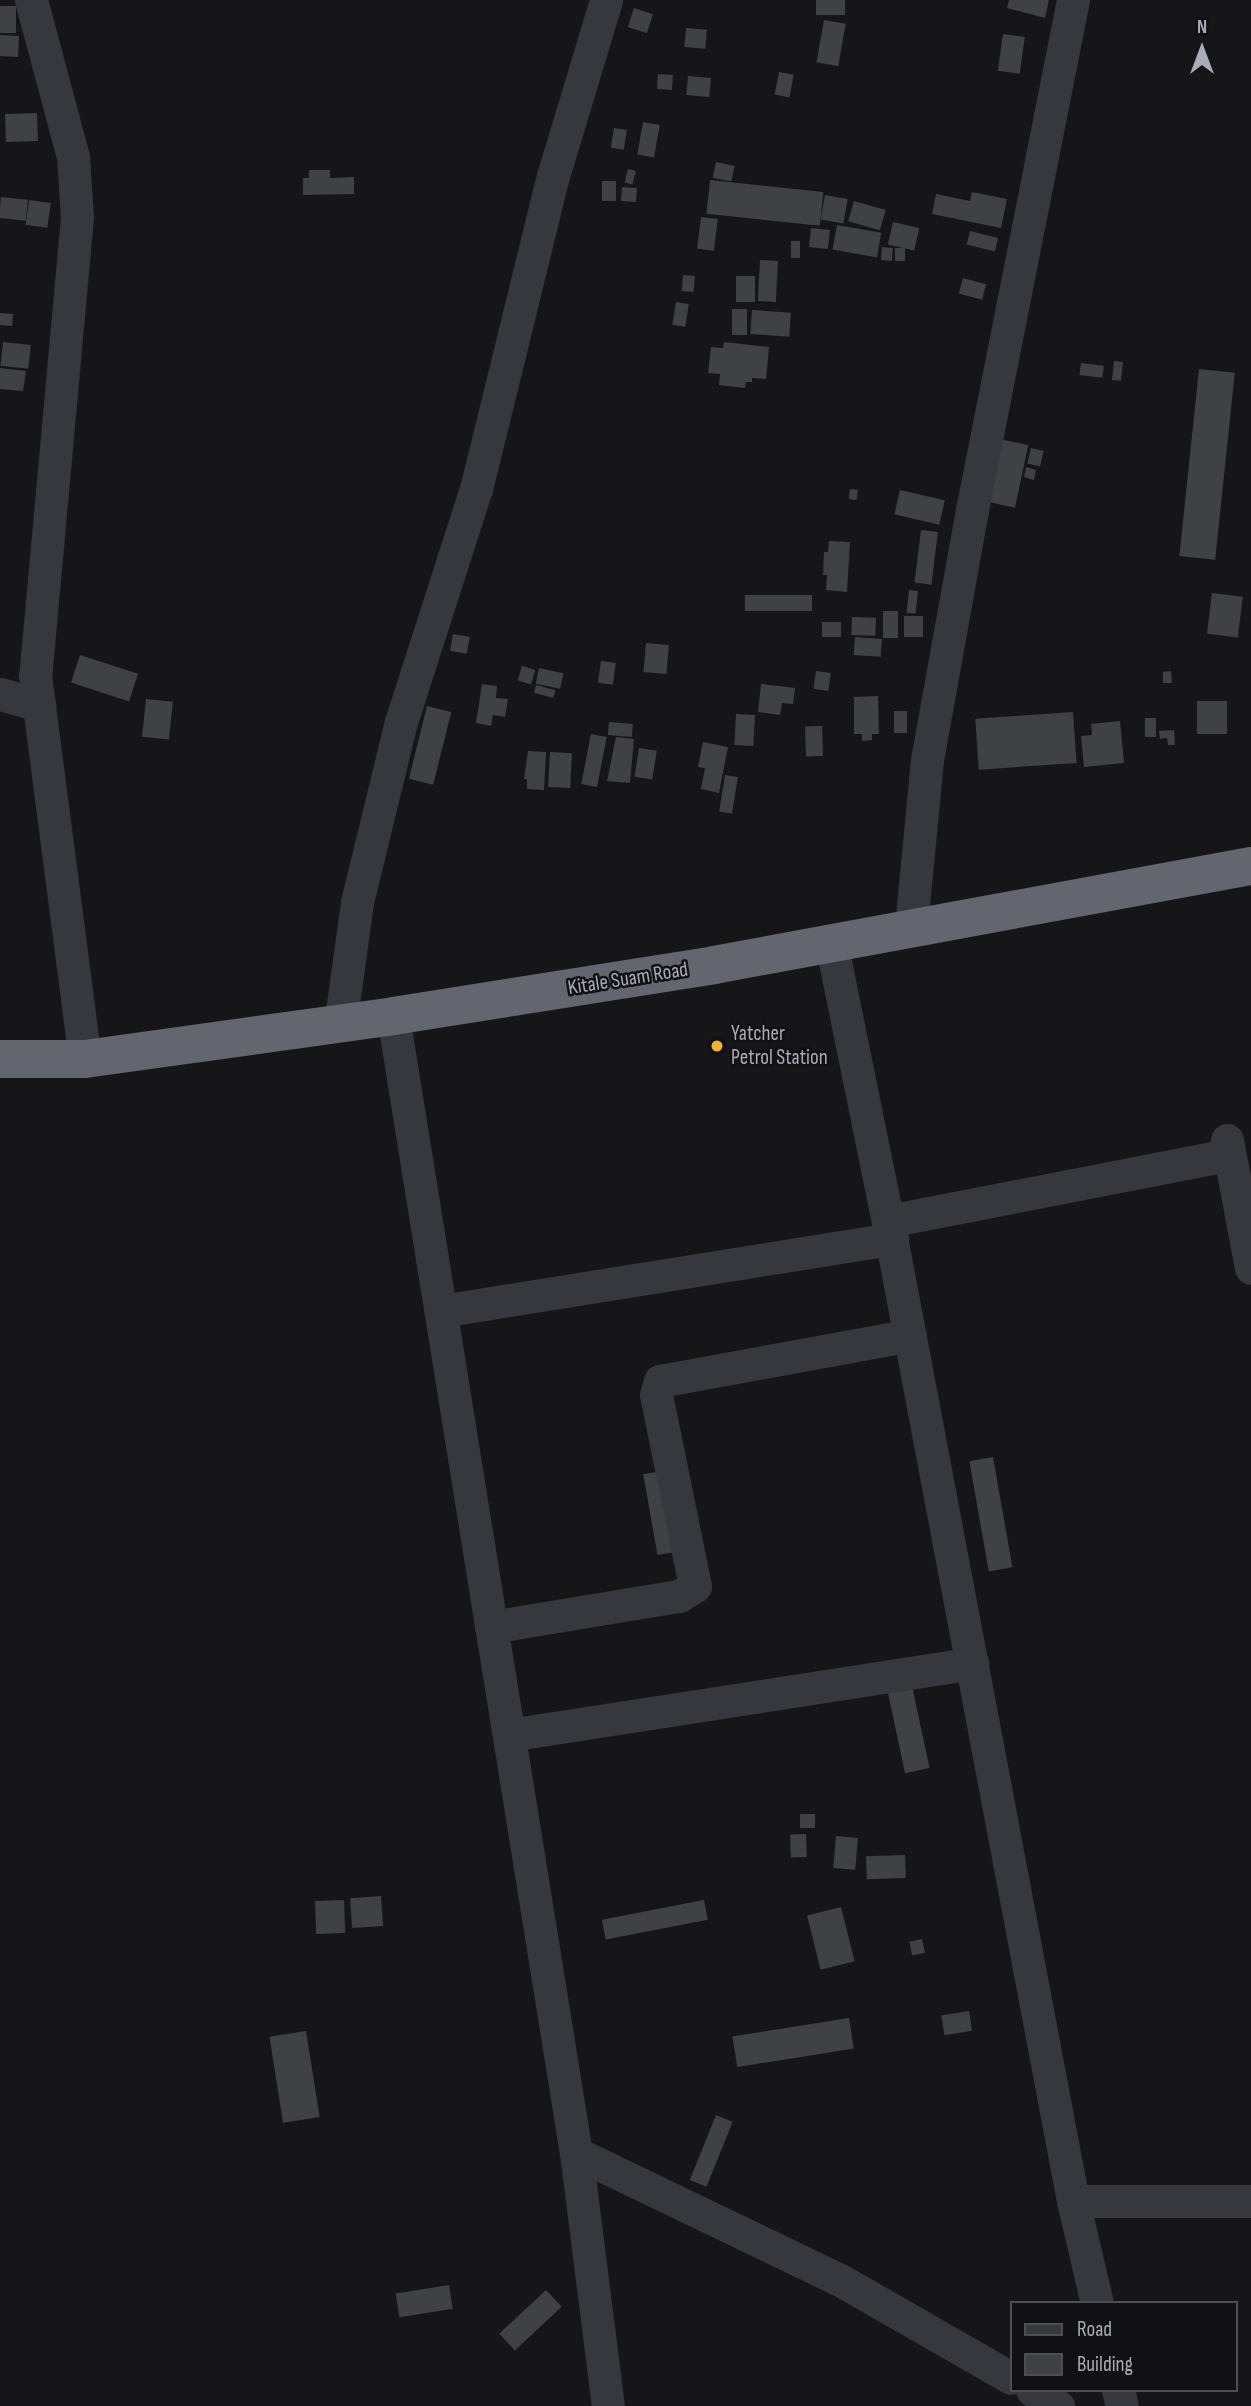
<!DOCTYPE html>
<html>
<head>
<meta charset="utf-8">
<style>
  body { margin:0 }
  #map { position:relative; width:1251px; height:2406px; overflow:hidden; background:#161618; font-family:"Sofia Sans Condensed",sans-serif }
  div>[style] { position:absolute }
  .building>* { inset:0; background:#404145; transform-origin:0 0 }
  .minor>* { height:33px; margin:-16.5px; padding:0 16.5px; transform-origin:16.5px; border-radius:16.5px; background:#37383d }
  .highway>* { height:38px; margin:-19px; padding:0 19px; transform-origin:19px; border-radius:19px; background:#63666e }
  .dots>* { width:19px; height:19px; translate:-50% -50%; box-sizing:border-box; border:4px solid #111113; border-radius:50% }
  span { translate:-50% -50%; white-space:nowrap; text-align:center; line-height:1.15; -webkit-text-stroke:5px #111113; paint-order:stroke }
  .street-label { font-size:21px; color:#a8adb8 }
  .poi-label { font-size:21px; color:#a8adb8 }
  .left { translate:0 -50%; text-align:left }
  .legend { position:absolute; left:1010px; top:2301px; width:228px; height:91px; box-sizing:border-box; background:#111113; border:2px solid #4d4f55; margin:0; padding:9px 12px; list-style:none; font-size:21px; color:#a8adb8 }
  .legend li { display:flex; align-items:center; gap:14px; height:35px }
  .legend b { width:35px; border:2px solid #4d4f55 }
  .north { position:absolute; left:1167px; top:14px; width:70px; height:70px; -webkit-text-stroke:5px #111113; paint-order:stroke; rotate:0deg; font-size:19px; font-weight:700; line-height:28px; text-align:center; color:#a8adb8 }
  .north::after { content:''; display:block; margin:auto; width:24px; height:32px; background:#a8adb8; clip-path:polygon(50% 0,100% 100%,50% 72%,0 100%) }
</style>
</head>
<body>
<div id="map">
  <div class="building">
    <div style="left:816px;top:0;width:29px;height:15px"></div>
    <div style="clip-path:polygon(1009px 0,1049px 0,1045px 18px,1007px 8px)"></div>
    <div style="left:0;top:6px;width:16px;height:27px"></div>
    <div style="left:634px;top:8px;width:20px;height:20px;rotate:18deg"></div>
    <div style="left:824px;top:20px;width:22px;height:43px;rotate:10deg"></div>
    <div style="left:686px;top:28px;width:21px;height:19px;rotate:5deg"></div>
    <div style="left:1003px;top:34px;width:22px;height:37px;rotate:8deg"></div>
    <div style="left:0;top:35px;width:19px;height:21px;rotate:3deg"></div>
    <div style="left:779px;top:72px;width:15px;height:23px;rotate:11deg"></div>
    <div style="left:658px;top:74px;width:15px;height:15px;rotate:4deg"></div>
    <div style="left:688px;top:76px;width:23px;height:19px;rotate:5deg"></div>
    <div style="left:37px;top:113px;width:28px;height:32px;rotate:88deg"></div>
    <div style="left:643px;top:122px;width:17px;height:33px;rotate:10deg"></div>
    <div style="left:614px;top:128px;width:13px;height:20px;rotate:9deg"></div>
    <div style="left:716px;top:162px;width:19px;height:16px;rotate:12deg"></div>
    <div style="left:628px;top:169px;width:8px;height:14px;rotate:14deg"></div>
    <div style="clip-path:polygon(309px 170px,330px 170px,330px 178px,354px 177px,354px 194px,303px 195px,303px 178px,309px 178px)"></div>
    <div style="left:710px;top:180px;width:114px;height:34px;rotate:6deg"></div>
    <div style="left:602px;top:181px;width:14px;height:20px"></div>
    <div style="left:622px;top:187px;width:15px;height:14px;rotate:4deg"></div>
    <div style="clip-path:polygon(972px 192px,1007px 199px,1001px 228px,932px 214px,936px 194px,970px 201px)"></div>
    <div style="left:825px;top:195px;width:23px;height:25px;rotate:10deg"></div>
    <div style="left:1px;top:197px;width:27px;height:21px;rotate:6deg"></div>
    <div style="left:29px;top:200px;width:22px;height:25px;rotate:8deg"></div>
    <div style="left:854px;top:201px;width:33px;height:21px;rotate:16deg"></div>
    <div style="left:701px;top:217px;width:17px;height:32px;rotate:7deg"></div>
    <div style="left:893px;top:222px;width:27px;height:23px;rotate:13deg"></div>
    <div style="left:837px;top:225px;width:45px;height:25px;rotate:10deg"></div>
    <div style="left:811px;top:228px;width:19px;height:19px;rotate:6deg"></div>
    <div style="left:970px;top:231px;width:29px;height:14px;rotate:14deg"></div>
    <div style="left:791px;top:241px;width:9px;height:17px"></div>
    <div style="left:882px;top:247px;width:11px;height:13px;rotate:5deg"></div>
    <div style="left:895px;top:248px;width:10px;height:13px"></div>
    <div style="left:760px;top:260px;width:18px;height:41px;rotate:3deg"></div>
    <div style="left:683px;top:275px;width:12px;height:16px;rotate:5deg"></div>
    <div style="left:736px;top:276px;width:19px;height:26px"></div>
    <div style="left:963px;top:278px;width:24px;height:16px;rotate:15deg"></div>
    <div style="left:676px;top:302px;width:13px;height:23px;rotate:9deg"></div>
    <div style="left:732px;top:309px;width:15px;height:26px"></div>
    <div style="left:752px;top:310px;width:39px;height:24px;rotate:4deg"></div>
    <div style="left:0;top:313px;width:13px;height:12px;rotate:4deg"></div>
    <div style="left:3px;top:342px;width:28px;height:24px;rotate:6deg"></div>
    <div style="clip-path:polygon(724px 342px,769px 347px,766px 379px,752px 378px,752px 382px,746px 382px,745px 388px,719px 385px,720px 374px,708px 373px,711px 347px,723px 348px)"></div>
    <div style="left:1114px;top:361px;width:9px;height:19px;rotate:6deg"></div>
    <div style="left:1081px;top:363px;width:23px;height:12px;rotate:7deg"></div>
    <div style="clip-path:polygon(0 368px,26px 371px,23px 391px,0 389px)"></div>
    <div style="left:1199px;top:369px;width:36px;height:188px;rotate:6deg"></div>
    <div style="left:995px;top:438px;width:34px;height:64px;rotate:12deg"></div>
    <div style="left:1031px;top:448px;width:13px;height:16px;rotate:13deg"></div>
    <div style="clip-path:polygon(1026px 467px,1036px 470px,1034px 480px,1024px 477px)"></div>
    <div style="left:850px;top:489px;width:8px;height:10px;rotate:7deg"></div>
    <div style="left:900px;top:490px;width:46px;height:25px;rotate:13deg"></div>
    <div style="left:921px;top:530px;width:17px;height:53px;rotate:7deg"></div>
    <div style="clip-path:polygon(829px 541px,850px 542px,847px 592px,826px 590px,827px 575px,823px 575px,824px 552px,828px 552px)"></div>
    <div style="left:909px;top:590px;width:9px;height:23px;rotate:6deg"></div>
    <div style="left:1212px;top:593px;width:31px;height:41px;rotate:7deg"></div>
    <div style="left:812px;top:595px;width:16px;height:67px;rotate:90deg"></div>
    <div style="left:883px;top:611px;width:15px;height:27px"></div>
    <div style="left:904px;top:616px;width:19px;height:21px"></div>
    <div style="left:852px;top:617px;width:24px;height:18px;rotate:2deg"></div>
    <div style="left:822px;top:622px;width:19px;height:15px"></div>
    <div style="left:453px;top:634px;width:17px;height:17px;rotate:10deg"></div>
    <div style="left:855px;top:637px;width:27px;height:18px;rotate:4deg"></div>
    <div style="left:646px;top:643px;width:23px;height:29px;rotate:5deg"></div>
    <div style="left:80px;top:655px;width:61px;height:29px;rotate:18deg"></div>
    <div style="left:601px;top:661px;width:15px;height:22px;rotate:8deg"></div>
    <div style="left:522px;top:666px;width:14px;height:15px;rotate:17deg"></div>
    <div style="left:539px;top:668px;width:25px;height:16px;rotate:12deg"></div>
    <div style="left:816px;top:671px;width:15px;height:18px;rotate:8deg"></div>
    <div style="clip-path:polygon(1171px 671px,1172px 683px,1163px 683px,1163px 672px)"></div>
    <div style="clip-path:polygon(482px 684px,497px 686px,496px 698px,508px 699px,505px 717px,493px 715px,491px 726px,476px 723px)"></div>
    <div style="clip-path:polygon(761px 684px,795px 688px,793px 704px,782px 703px,780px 715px,758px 712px)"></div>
    <div style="left:536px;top:685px;width:20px;height:8px;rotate:15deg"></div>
    <div style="clip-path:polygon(878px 696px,879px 734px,872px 734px,872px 740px,862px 741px,862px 734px,854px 734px,854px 697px)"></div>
    <div style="left:146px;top:699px;width:27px;height:38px;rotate:6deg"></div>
    <div style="left:1197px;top:701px;width:30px;height:33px"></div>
    <div style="left:427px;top:706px;width:25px;height:75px;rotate:14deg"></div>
    <div style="left:894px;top:711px;width:13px;height:22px"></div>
    <div style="left:1073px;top:712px;width:51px;height:98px;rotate:86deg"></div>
    <div style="left:736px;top:714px;width:19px;height:31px;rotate:3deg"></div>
    <div style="left:1145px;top:718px;width:11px;height:19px"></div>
    <div style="clip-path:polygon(1120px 721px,1124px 763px,1084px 767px,1081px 736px,1092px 735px,1091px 724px)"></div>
    <div style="left:609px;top:722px;width:24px;height:13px;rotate:5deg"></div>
    <div style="left:822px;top:726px;width:30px;height:17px;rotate:88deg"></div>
    <div style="clip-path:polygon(1174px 730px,1175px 745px,1168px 745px,1167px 738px,1160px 739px,1159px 731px)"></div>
    <div style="left:591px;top:734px;width:16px;height:51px;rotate:11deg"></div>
    <div style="clip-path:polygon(616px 737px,634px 739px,630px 783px,607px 781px)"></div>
    <div style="clip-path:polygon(703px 742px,728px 747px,719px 793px,701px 789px,705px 768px,698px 767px)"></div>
    <div style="left:639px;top:748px;width:18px;height:29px;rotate:9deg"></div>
    <div style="clip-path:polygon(528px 751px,546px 752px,544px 790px,527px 789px,527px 779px,524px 779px)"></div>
    <div style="left:550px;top:752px;width:22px;height:35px;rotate:3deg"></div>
    <div style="left:725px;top:775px;width:13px;height:37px;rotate:9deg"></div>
    <div style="left:993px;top:1457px;width:112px;height:24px;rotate:80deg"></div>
    <div style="left:662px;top:1471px;width:82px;height:19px;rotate:80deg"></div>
    <div style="left:911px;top:1681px;width:89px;height:25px;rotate:78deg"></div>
    <div style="left:800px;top:1814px;width:15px;height:14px"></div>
    <div style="left:806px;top:1834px;width:23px;height:16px;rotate:88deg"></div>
    <div style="left:836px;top:1836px;width:22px;height:32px;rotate:5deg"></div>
    <div style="left:905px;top:1855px;width:23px;height:39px;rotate:88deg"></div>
    <div style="left:381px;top:1896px;width:30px;height:31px;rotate:86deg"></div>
    <div style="left:344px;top:1900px;width:33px;height:29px;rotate:88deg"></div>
    <div style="left:704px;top:1900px;width:20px;height:104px;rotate:79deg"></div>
    <div style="left:841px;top:1907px;width:56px;height:35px;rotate:76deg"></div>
    <div style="left:922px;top:1939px;width:14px;height:13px;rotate:78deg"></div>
    <div style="left:969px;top:2011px;width:20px;height:28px;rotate:81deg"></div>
    <div style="left:849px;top:2018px;width:31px;height:118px;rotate:81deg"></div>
    <div style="left:306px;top:2031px;width:87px;height:37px;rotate:81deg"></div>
    <div style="left:716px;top:2115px;width:18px;height:70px;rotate:22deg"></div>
    <div style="left:449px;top:2285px;width:24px;height:54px;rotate:81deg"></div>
    <div style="left:546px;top:2290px;width:23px;height:64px;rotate:47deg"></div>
  </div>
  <div class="minor">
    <div style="left:31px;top:0;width:163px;rotate:75deg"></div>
    <div style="left:73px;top:157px;width:60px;rotate:86.2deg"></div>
    <div style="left:77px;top:217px;width:460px;rotate:95.2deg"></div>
    <div style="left:35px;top:675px;width:387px;rotate:82.6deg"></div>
    <div style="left:0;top:694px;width:41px;rotate:15.8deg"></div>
    <div style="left:911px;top:926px;width:167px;rotate:-84.5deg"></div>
    <div style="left:927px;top:760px;width:254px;rotate:-79.8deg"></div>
    <div style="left:972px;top:510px;width:520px;rotate:-78.8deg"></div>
    <div style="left:831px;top:942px;width:285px;rotate:78.5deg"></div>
    <div style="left:888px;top:1221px;width:997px;rotate:79.31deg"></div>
    <div style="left:1073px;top:2201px;width:105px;rotate:76.8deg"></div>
    <div style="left:393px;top:1016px;width:1152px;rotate:80.86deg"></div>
    <div style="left:576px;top:2153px;width:255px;rotate:82.8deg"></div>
    <div style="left:340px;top:1025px;width:124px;rotate:-82.1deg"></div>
    <div style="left:357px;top:902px;width:185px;rotate:-76.3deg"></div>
    <div style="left:401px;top:722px;width:245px;rotate:-72.2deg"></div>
    <div style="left:476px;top:489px;width:322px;rotate:-76.2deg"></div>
    <div style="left:553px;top:176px;width:184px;rotate:-73.2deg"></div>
    <div style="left:1227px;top:1140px;width:130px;rotate:79.4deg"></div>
    <div style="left:888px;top:1221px;width:347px;rotate:-11deg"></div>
    <div style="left:441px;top:1311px;width:457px;rotate:-9.1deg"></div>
    <div style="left:491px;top:1627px;width:191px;rotate:-9.4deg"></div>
    <div style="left:679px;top:1596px;width:19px;rotate:-32deg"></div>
    <div style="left:695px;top:1586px;width:195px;rotate:-101.5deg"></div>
    <div style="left:656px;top:1395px;width:15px;rotate:-74deg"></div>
    <div style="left:660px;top:1381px;width:254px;rotate:-10.4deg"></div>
    <div style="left:509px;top:1735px;width:469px;rotate:-8.8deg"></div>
    <div style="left:576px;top:2153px;width:293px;rotate:25.7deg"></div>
    <div style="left:840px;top:2280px;width:197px;rotate:29.8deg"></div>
    <div style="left:1073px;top:2201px;width:178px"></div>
    <div style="left:1032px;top:2390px;width:31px;rotate:32deg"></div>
    <div style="left:1118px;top:2390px;width:16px;rotate:76deg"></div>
  </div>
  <div class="highway">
    <div style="left:0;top:1059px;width:85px"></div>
    <div style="left:85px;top:1059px;width:311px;rotate:-7.9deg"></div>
    <div style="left:393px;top:1016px;width:325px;rotate:-9deg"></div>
    <div style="left:714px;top:965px;width:546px;rotate:-10.45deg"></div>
  </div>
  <div class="dots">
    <div style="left:717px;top:1046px;background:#f2b134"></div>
  </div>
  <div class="street-label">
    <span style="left:628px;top:979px;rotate:-9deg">Kitale Suam Road</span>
  </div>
  <div class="poi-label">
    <span class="left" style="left:731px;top:1046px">Yatcher<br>Petrol Station</span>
  </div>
  <ul class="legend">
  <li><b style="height:9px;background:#37383d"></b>Road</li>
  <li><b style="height:19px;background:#404145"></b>Building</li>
  </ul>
  <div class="north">N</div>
</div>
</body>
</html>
